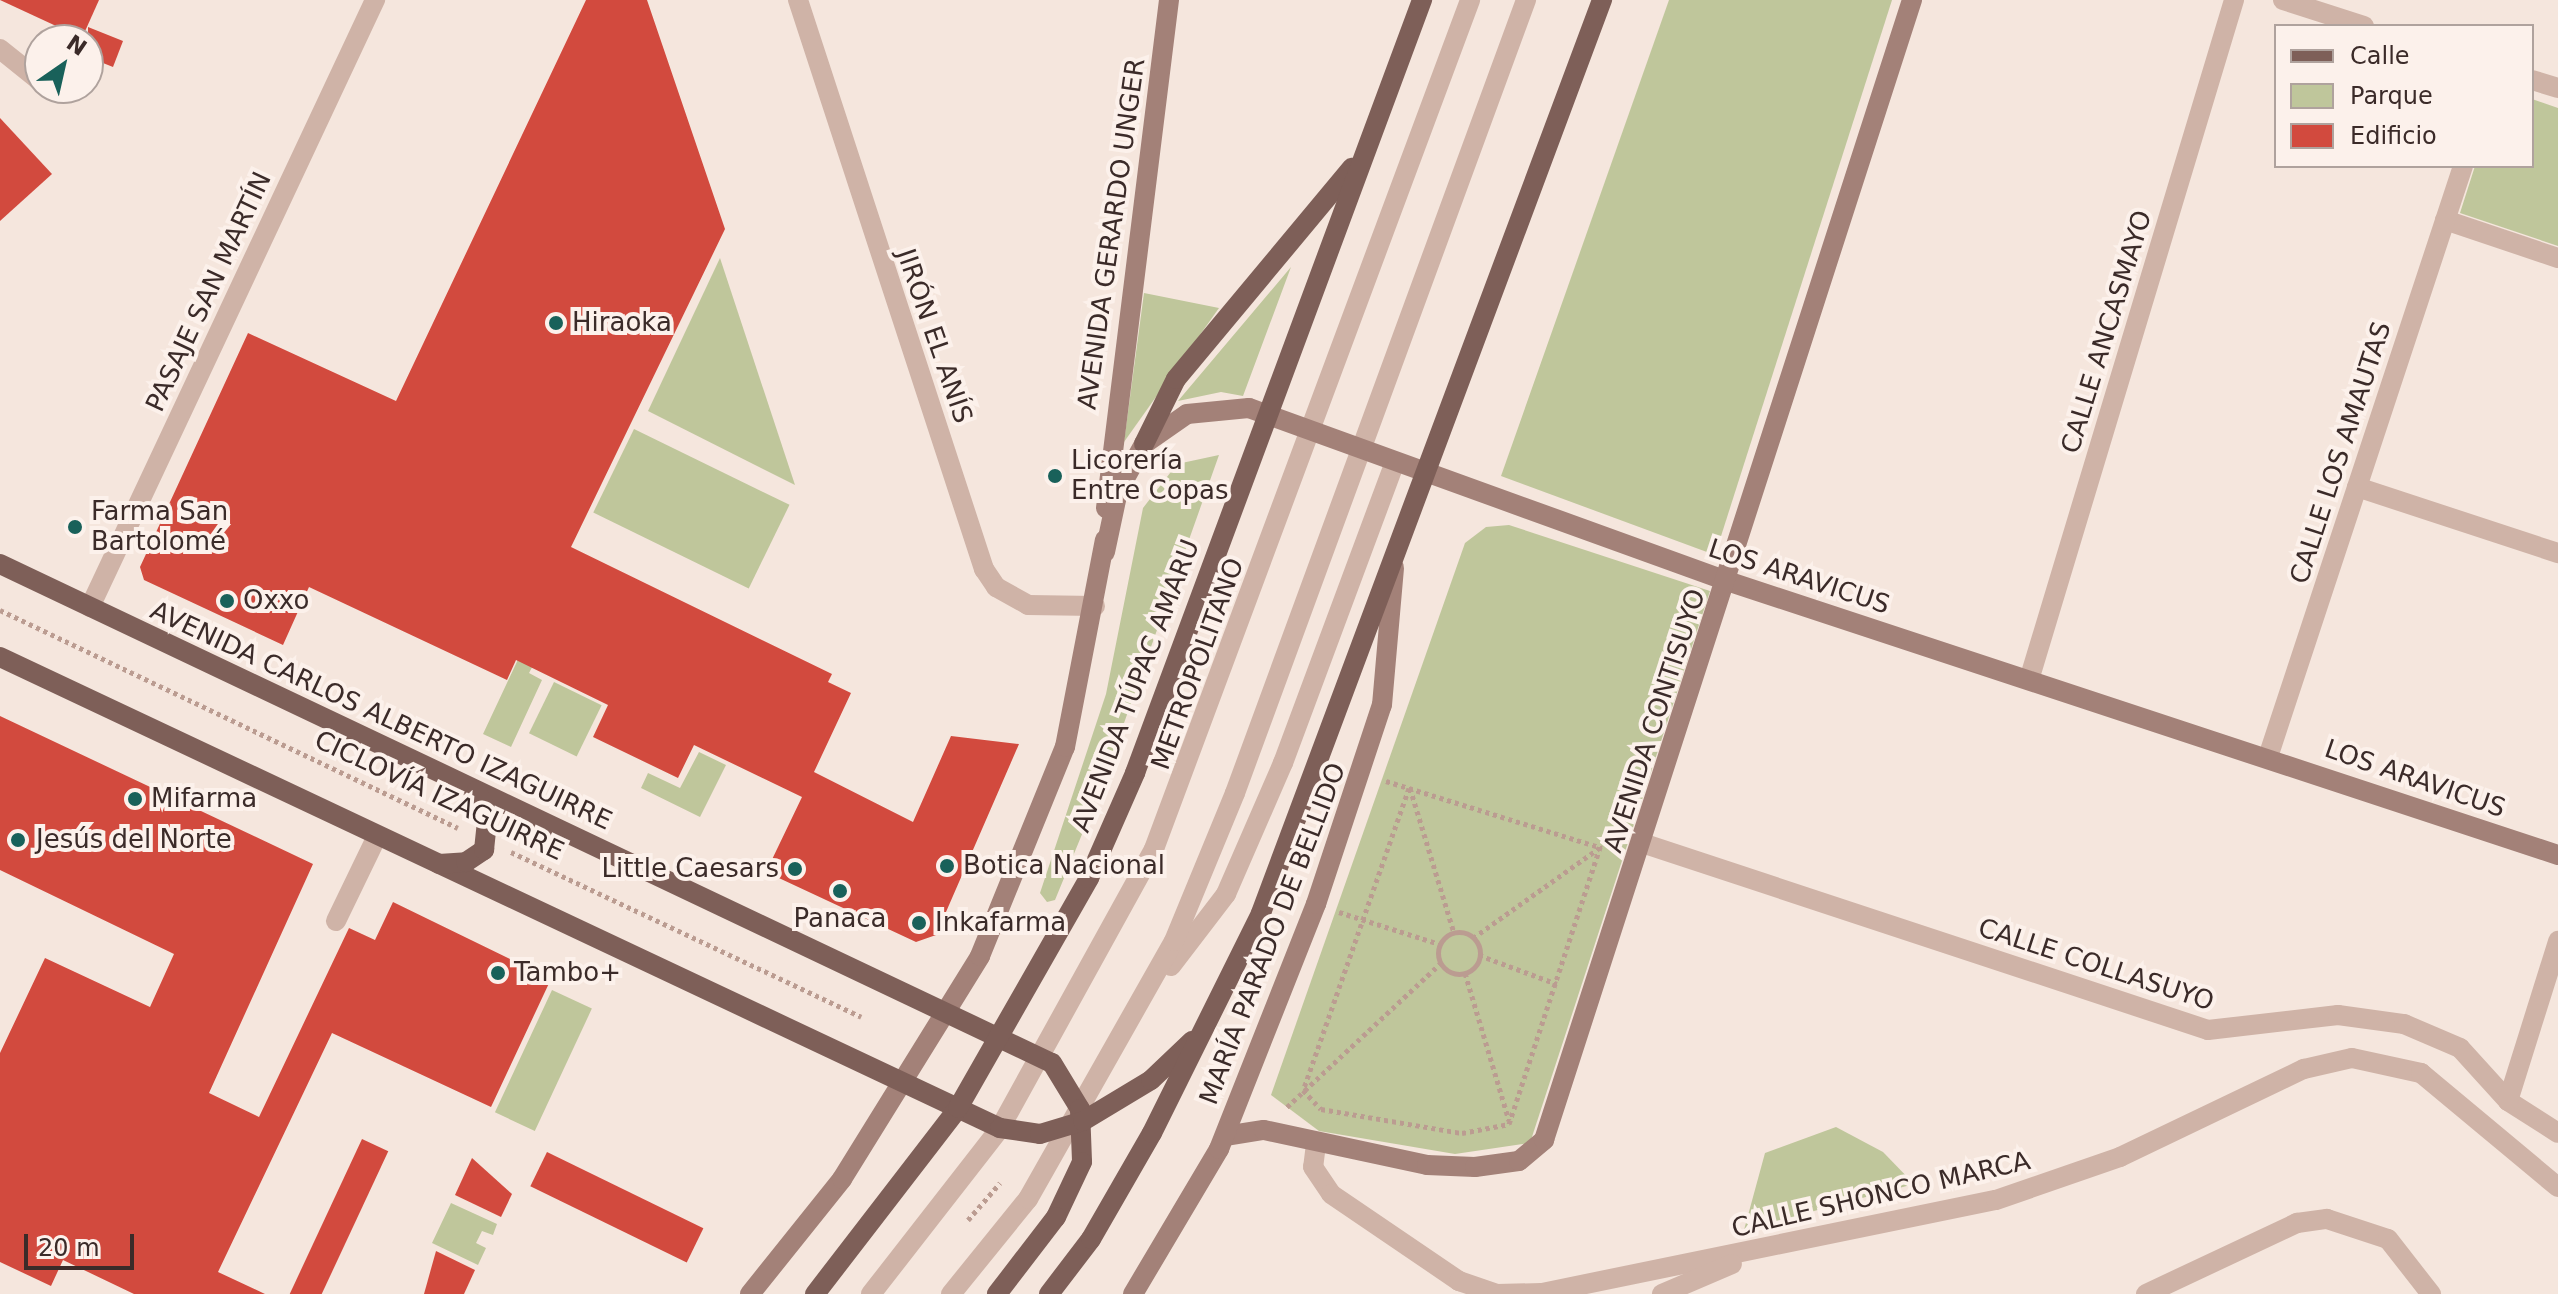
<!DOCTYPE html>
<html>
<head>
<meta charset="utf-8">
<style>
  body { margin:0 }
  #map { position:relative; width:2558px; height:1294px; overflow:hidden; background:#f5e6dd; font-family:"DejaVu Sans",sans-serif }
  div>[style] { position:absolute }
  .green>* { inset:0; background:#bfc69b; transform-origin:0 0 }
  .building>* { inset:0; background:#d24a3e; transform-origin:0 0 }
  .path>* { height:5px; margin-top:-2.5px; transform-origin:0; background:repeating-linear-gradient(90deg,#bb9c91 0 4px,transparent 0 8px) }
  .path>.ring { margin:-2.5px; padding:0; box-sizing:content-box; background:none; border:5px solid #bb9c91; border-radius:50% }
  .lane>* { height:20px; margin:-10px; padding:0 10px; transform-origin:10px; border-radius:10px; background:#cfb3a7 }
  .street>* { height:20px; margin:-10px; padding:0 10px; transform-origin:10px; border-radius:10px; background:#cfb3a7 }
  .secondary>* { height:20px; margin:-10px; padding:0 10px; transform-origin:10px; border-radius:10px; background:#a38178 }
  .primary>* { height:20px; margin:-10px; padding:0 10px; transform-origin:10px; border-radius:10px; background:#7e5f58 }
  .dots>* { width:22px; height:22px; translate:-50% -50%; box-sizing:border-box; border:4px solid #fcf1eb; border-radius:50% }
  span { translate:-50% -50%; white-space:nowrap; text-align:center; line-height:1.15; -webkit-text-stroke:8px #fcf1eb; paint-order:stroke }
  .street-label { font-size:26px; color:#3b2b29 }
  .poi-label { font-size:26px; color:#3b2b29 }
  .left { translate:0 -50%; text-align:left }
  .right { translate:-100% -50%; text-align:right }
  .legend { position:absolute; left:2274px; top:24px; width:260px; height:144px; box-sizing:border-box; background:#fcf1eb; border:2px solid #afa29d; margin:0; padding:10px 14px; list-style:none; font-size:24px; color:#3b2b29 }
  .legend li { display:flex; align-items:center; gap:16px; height:40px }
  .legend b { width:40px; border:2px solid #afa29d }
  .north { position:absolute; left:24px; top:24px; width:80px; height:80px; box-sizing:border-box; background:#fcf1eb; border:2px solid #afa29d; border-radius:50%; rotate:34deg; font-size:22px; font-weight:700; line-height:32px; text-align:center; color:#3b2b29 }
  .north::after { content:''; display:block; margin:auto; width:28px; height:36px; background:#19615a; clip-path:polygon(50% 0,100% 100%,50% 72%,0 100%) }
  .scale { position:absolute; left:24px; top:1234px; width:110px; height:36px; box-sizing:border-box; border:4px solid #3b2b29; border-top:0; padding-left:10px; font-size:24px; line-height:28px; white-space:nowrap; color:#3b2b29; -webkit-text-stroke:6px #fcf1eb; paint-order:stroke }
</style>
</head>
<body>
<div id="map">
  <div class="green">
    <div style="clip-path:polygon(1669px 0,1892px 0,1715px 555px,1501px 476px)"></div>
    <div style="clip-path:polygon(2532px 99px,2558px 108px,2558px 246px,2460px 213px,2475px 166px,2532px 166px)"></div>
    <div style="clip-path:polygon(720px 258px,795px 485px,648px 411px)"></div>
    <div style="clip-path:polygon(1291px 267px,1243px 396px,1221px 392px,1178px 401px)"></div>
    <div style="clip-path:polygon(1144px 293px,1219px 308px,1124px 442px)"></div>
    <div style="left:634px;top:429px;width:173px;height:93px;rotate:26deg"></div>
    <div style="clip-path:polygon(1219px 455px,1101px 788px,1055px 900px,1047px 902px,1040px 893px,1106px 694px,1143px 508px,1177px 464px)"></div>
    <div style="clip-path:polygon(1509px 525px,1710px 591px,1530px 1143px,1455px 1154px,1319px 1131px,1271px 1095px,1465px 543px,1486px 527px)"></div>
    <div style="clip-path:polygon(522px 651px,537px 658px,529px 673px,542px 680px,511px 747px,483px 734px)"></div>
    <div style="left:554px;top:682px;width:53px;height:57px;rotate:26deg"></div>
    <div style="clip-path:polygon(699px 752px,726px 765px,700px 817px,641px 788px,648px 773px,680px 788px)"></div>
    <div style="left:552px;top:990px;width:44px;height:135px;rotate:25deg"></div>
    <div style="clip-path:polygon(1836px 1127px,1883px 1152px,1914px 1184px,1744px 1230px,1765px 1153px)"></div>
    <div style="clip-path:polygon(451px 1203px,497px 1224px,493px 1235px,482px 1231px,476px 1243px,486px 1248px,478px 1265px,432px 1243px)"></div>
  </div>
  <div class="building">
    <div style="clip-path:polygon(0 0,99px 0,82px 38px)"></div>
    <div style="clip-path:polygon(586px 0,647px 0,725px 229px,571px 547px,832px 674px,828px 682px,851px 693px,814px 772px,913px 822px,951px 736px,1019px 744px,936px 935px,916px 942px,766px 872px,802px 797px,694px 745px,678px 778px,593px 737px,608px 705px,516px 660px,507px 680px,309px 587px,283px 645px,144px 580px,140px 567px,248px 333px,396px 401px)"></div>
    <div style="clip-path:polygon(88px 27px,123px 41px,113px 67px,88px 57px)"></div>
    <div style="clip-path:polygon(0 118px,52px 174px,0 221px)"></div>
    <div style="clip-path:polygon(0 716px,313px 864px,209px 1093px,259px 1117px,349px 928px,375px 940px,393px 902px,551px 979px,491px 1107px,332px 1033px,218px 1272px,265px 1294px,134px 1294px,63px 1260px,51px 1286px,0 1262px,0 1053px,45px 958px,150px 1007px,174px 954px,0 870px)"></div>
    <div style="left:362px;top:1139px;width:29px;height:171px;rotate:25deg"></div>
    <div style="left:547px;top:1152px;width:174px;height:38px;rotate:26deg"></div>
    <div style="clip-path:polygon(472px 1158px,512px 1194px,501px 1217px,455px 1195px)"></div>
    <div style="clip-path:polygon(436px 1251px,475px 1270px,464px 1294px,424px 1294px)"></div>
  </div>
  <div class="path">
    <div style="left:0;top:610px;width:507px;rotate:25.45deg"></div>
    <div style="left:1386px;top:781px;width:226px;rotate:17.2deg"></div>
    <div style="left:1409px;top:788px;width:320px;rotate:109.3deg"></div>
    <div style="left:1303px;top:1090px;width:26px;rotate:47deg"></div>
    <div style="left:1321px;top:1109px;width:143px;rotate:9.7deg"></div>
    <div style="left:1462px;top:1133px;width:48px;rotate:-10.8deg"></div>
    <div style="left:1509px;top:1124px;width:292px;rotate:-71.8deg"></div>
    <div style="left:1410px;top:788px;width:152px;rotate:73.1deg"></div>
    <div style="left:511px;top:852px;width:387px;rotate:25.2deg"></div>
    <div style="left:1339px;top:912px;width:105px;rotate:17.7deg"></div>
    <div class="ring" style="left:1438px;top:932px;width:37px;height:37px"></div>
    <div style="left:1473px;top:938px;width:155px;rotate:-35.5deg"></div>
    <div style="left:1479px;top:955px;width:83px;rotate:20.4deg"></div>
    <div style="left:1465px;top:973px;width:154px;rotate:73.4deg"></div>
    <div style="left:1287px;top:1107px;width:211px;rotate:-43.1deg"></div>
    <div style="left:968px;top:1220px;width:49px;rotate:-49.1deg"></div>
  </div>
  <div class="lane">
    <div style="left:0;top:49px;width:51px;rotate:38.7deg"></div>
    <div style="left:336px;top:921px;width:94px;rotate:-64.2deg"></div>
    <div style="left:1171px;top:966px;width:91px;rotate:-52.6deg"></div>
    <div style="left:1226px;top:894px;width:143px;rotate:-66.5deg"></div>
    <div style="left:1283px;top:763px;width:321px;rotate:-69.6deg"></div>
    <div style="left:871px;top:1294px;width:210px;rotate:-52.1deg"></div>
    <div style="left:1000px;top:1128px;width:319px;rotate:-61.1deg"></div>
    <div style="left:1154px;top:849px;width:906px;rotate:-69.58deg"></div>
    <div style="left:951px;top:1294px;width:122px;rotate:-51deg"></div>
    <div style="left:1028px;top:1199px;width:296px;rotate:-60.5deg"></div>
    <div style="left:1174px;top:941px;width:160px;rotate:-67.6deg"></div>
    <div style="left:1235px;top:793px;width:845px;rotate:-69.85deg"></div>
  </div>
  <div class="street">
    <div style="left:798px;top:0;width:599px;rotate:71.9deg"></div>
    <div style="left:984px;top:569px;width:22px;rotate:56deg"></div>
    <div style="left:996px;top:587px;width:37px;rotate:29deg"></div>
    <div style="left:1028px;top:605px;width:67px;rotate:0.9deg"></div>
    <div style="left:2283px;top:0;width:85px;rotate:17.8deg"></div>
    <div style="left:2532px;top:80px;width:27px;rotate:17deg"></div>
    <div style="left:2445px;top:220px;width:119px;rotate:18.6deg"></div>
    <div style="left:2357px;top:487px;width:212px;rotate:18.2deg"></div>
    <div style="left:90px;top:607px;width:671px;rotate:-64.85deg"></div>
    <div style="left:2029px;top:680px;width:710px;rotate:-73.22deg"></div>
    <div style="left:2268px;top:757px;width:622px;rotate:-71.74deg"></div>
    <div style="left:1642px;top:843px;width:596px;rotate:18.28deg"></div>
    <div style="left:2208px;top:1030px;width:131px;rotate:-6.6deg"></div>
    <div style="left:2338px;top:1015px;width:67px;rotate:7.8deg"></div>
    <div style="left:2404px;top:1024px;width:61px;rotate:23.2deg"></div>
    <div style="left:2460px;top:1048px;width:72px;rotate:47.8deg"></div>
    <div style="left:2508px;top:1101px;width:59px;rotate:32.6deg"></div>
    <div style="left:2508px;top:1101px;width:168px;rotate:-72.6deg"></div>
    <div style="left:1316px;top:1144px;width:23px;rotate:97deg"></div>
    <div style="left:1313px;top:1167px;width:32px;rotate:56deg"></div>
    <div style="left:1331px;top:1194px;width:155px;rotate:34.2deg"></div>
    <div style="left:1459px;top:1281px;width:40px;rotate:18.9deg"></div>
    <div style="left:1497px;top:1294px;width:45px;rotate:-1.3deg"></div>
    <div style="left:1542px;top:1293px;width:463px;rotate:-11.6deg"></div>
    <div style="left:1996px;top:1200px;width:131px;rotate:-19.1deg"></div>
    <div style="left:2120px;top:1157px;width:204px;rotate:-25.6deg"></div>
    <div style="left:2304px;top:1069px;width:49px;rotate:-12.9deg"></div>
    <div style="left:2352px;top:1058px;width:71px;rotate:12.3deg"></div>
    <div style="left:2421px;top:1073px;width:178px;rotate:39.8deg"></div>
    <div style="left:1662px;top:1294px;width:76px;rotate:-23.2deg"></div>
    <div style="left:2146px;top:1294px;width:167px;rotate:-25.2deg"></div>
    <div style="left:2297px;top:1223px;width:30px;rotate:-8deg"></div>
    <div style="left:2327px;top:1219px;width:64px;rotate:18.2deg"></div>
    <div style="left:2388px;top:1239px;width:70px;rotate:52deg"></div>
  </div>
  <div class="secondary">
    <div style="left:1106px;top:508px;width:512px;rotate:-82.93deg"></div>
    <div style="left:1105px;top:552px;width:62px;rotate:-78deg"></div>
    <div style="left:1118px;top:491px;width:54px;rotate:-61deg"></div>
    <div style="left:1144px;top:444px;width:52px;rotate:-34.9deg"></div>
    <div style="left:1187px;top:414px;width:62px;rotate:-5.5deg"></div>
    <div style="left:1249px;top:408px;width:508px;rotate:19.9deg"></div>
    <div style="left:1727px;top:581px;width:875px;rotate:18.25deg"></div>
    <div style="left:1225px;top:1136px;width:39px;rotate:-9deg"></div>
    <div style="left:1264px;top:1130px;width:167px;rotate:12.1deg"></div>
    <div style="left:1427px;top:1165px;width:48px;rotate:2.4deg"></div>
    <div style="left:1475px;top:1167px;width:44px;rotate:-7.8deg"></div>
    <div style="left:1519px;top:1161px;width:33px;rotate:-40deg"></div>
    <div style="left:1544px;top:1140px;width:1198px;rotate:-72.11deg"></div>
    <div style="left:750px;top:1294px;width:147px;rotate:-51.3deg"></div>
    <div style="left:842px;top:1179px;width:262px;rotate:-58.2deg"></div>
    <div style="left:980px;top:956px;width:226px;rotate:-67.9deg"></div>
    <div style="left:1065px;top:747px;width:211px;rotate:-79.1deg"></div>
    <div style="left:1133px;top:1294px;width:169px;rotate:-59.3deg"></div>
    <div style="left:1219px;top:1149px;width:264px;rotate:-68.4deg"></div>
    <div style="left:1316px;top:904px;width:210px;rotate:-71.7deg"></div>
    <div style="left:1382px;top:705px;width:138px;rotate:-85deg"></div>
  </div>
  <div class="primary">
    <div style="left:1144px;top:444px;width:72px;rotate:-63.8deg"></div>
    <div style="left:1176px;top:379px;width:275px;rotate:-50.2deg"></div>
    <div style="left:0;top:564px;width:1164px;rotate:25.38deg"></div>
    <div style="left:1052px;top:1063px;width:54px;rotate:58.7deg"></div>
    <div style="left:1080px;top:1109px;width:53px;rotate:87.8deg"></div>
    <div style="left:1082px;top:1162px;width:61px;rotate:115.3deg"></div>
    <div style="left:1056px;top:1217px;width:97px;rotate:127.5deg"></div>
    <div style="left:0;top:657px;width:1105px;rotate:25.22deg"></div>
    <div style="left:1000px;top:1128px;width:40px;rotate:8.5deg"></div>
    <div style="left:1040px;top:1134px;width:45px;rotate:-16.8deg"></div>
    <div style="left:1083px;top:1121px;width:79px;rotate:-31.1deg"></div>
    <div style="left:1151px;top:1080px;width:57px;rotate:-43.6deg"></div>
    <div style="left:439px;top:864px;width:27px;rotate:-4deg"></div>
    <div style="left:466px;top:862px;width:22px;rotate:-34deg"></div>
    <div style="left:484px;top:850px;width:37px;rotate:-84deg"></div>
    <div style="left:488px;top:813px;width:25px;rotate:-117deg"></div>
    <div style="left:815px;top:1294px;width:235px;rotate:-52.4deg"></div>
    <div style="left:958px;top:1108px;width:265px;rotate:-60.3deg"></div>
    <div style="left:1089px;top:878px;width:115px;rotate:-66.3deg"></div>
    <div style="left:1135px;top:773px;width:825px;rotate:-69.63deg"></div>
    <div style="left:1049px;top:1294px;width:69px;rotate:-52.6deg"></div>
    <div style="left:1091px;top:1239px;width:122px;rotate:-60.1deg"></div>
    <div style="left:1152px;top:1133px;width:246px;rotate:-63.6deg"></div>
    <div style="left:1261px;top:913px;width:975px;rotate:-69.52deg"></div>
  </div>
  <div class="dots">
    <div style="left:556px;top:323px;background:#19615a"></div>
    <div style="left:1055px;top:476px;background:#19615a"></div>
    <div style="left:75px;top:527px;background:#19615a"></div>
    <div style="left:227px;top:601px;background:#19615a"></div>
    <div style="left:135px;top:799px;background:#19615a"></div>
    <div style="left:18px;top:840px;background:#19615a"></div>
    <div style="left:947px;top:866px;background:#19615a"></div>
    <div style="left:795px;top:869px;background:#19615a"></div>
    <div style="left:840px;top:891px;background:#19615a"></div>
    <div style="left:919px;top:923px;background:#19615a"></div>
    <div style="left:498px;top:973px;background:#19615a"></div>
  </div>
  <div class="street-label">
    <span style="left:1112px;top:234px;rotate:-82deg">AVENIDA GERARDO UNGER</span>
    <span style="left:209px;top:292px;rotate:-65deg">PASAJE SAN MARTÍN</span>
    <span style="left:2107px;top:332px;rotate:-73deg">CALLE ANCASMAYO</span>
    <span style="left:934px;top:336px;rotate:71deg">JIRÓN EL ANÍS</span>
    <span style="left:2341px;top:453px;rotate:-72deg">CALLE LOS AMAUTAS</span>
    <span style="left:1799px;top:577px;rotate:18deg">LOS ARAVICUS</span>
    <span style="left:1198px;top:664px;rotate:-70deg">METROPOLITANO</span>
    <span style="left:1136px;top:686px;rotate:-69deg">AVENIDA TÚPAC AMARU</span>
    <span style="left:381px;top:716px;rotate:25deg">AVENIDA CARLOS ALBERTO IZAGUIRRE</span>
    <span style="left:1655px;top:721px;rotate:-72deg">AVENIDA CONTISUYO</span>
    <span style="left:2415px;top:779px;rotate:19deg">LOS ARAVICUS</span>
    <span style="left:439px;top:796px;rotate:25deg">CICLOVÍA IZAGUIRRE</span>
    <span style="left:1273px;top:934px;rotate:-69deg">MARÍA PARADO DE BELLIDO</span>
    <span style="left:2096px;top:965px;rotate:18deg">CALLE COLLASUYO</span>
    <span style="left:1881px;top:1195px;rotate:-13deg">CALLE SHONCO MARCA</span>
  </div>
  <div class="poi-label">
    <span class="left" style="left:572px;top:323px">Hiraoka</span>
    <span class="left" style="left:1071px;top:476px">Licorería<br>Entre Copas</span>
    <span class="left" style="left:91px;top:527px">Farma San<br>Bartolomé</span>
    <span class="left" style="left:243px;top:601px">Oxxo</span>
    <span class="left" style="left:151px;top:799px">Mifarma</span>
    <span class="left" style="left:36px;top:840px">Jesús del Norte</span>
    <span class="left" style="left:963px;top:866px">Botica Nacional</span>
    <span class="right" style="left:779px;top:869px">Little Caesars</span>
    <span style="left:840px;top:919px">Panaca</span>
    <span class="left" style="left:935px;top:923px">Inkafarma</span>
    <span class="left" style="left:514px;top:973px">Tambo+</span>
  </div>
  <ul class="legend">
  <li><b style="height:10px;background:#7e5f58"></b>Calle</li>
  <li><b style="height:22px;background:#bfc69b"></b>Parque</li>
  <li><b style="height:22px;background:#d24a3e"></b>Edificio</li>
  </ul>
  <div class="north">N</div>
  <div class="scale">20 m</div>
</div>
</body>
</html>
